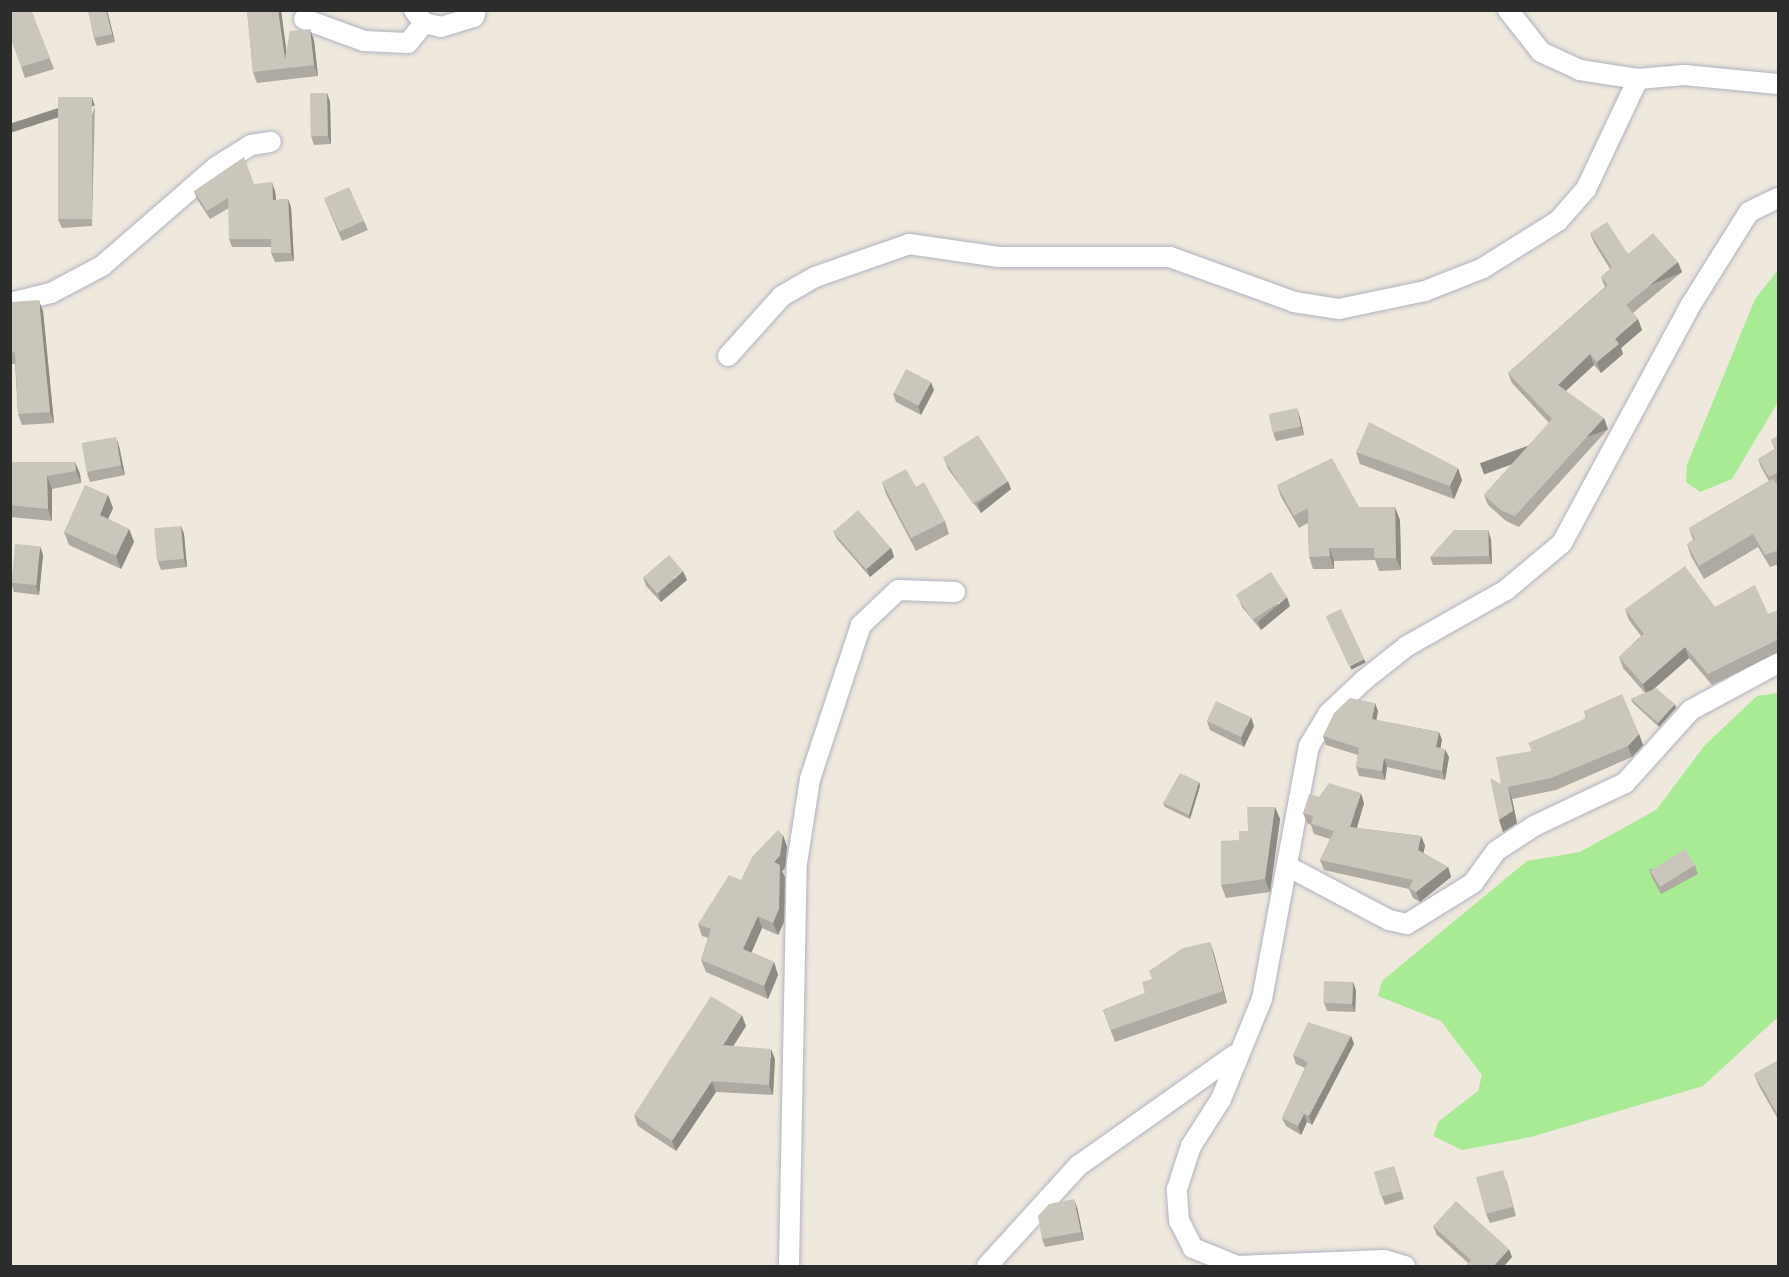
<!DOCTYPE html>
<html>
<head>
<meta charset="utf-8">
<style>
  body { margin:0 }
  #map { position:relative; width:1789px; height:1277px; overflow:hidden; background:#efe9dd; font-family:Rubik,sans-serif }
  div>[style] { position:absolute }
  .green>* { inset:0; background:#a9ea95 }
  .roads { filter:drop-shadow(0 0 2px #b1b2c1) drop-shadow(0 0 2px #b1b2c1) }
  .minor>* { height:20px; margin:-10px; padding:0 10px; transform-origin:10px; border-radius:10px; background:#fff }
  .wall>* { inset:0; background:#aeaaa2 }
  .shaded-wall>* { inset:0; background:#8d8b84; transform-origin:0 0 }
  .building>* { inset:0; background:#cac6bc; transform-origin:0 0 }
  span { translate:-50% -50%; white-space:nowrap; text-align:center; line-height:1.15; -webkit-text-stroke:4.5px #fff; paint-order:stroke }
  .frame { position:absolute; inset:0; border:12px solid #2c2c2c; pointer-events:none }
</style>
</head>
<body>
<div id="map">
  <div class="green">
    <div style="clip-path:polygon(1778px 270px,1778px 402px,1732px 479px,1700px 492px,1686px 482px,1687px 465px,1755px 299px)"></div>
    <div style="clip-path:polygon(1778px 693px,1778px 1017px,1703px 1086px,1531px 1137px,1462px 1150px,1433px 1136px,1439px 1121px,1478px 1091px,1482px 1075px,1441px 1021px,1378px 996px,1382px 981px,1527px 861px,1580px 852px,1656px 810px,1705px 745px,1757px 696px)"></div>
  </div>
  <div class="roads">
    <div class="minor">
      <div style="left:1508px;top:10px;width:53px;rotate:51.8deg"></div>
      <div style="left:1541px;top:52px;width:43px;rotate:24.8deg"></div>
      <div style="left:1580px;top:70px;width:59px;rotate:8.8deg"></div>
      <div style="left:1638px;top:79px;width:46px;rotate:-5deg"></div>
      <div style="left:1684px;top:75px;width:94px;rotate:5.5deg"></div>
      <div style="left:304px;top:19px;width:64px;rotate:20.1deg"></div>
      <div style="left:364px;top:41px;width:44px;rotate:2.6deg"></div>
      <div style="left:408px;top:43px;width:26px;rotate:-51deg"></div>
      <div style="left:424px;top:23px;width:16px;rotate:-128deg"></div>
      <div style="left:424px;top:23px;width:17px;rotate:13deg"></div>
      <div style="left:441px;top:27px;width:34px;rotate:-17deg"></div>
      <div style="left:474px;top:17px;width:7px;rotate:-74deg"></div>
      <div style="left:10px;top:303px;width:42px;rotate:-13.7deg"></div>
      <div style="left:51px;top:293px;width:58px;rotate:-27.9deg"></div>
      <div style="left:102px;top:266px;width:151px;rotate:-41deg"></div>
      <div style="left:216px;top:167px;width:41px;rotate:-32.2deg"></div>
      <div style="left:251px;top:145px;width:20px;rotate:-9deg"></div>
      <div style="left:728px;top:356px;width:81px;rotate:-48deg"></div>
      <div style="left:782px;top:296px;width:38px;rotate:-30deg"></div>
      <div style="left:815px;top:277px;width:100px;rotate:-19.3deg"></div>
      <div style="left:909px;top:244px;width:91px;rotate:8.2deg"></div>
      <div style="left:999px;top:257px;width:171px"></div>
      <div style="left:1170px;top:257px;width:132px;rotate:19.9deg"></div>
      <div style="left:1294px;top:302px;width:46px;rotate:8.8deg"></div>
      <div style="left:1339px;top:309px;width:88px;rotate:-11.8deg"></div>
      <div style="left:1425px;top:291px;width:62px;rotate:-21.6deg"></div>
      <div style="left:1483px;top:268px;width:89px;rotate:-32.1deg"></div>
      <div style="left:1558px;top:221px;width:43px;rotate:-48.8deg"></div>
      <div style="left:1586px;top:189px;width:122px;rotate:-64.7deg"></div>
      <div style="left:1287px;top:866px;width:115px;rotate:27.9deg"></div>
      <div style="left:1389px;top:920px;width:18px;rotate:13deg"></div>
      <div style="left:1407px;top:924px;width:78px;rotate:-31.8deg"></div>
      <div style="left:1473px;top:883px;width:39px;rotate:-54deg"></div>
      <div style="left:1496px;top:851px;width:45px;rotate:-33.3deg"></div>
      <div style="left:1534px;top:826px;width:101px;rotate:-25.3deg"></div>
      <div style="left:1625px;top:783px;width:98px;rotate:-47.9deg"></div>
      <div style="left:1691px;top:710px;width:99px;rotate:-28.4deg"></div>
      <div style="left:789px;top:1266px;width:403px;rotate:-88.9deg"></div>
      <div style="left:797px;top:863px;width:85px;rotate:-81.2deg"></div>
      <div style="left:810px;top:779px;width:162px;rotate:-71.7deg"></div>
      <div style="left:861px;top:625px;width:51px;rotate:-43.4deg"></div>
      <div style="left:898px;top:590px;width:57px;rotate:2deg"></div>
      <div style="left:987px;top:1266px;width:135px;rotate:-47.7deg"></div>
      <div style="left:1078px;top:1166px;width:192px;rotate:-35.3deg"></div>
      <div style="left:1405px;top:1266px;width:22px;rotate:-164deg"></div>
      <div style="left:1384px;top:1260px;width:147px;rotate:177.7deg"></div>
      <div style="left:1237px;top:1266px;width:48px;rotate:-157.8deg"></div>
      <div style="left:1193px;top:1248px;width:30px;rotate:-117deg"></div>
      <div style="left:1179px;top:1221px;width:32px;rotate:-94deg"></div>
      <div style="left:1177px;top:1189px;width:45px;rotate:-72deg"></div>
      <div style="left:1191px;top:1146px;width:56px;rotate:-57.4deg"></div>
      <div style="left:1221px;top:1099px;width:108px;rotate:-67.7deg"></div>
      <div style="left:1262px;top:999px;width:257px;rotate:-79.5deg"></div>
      <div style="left:1309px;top:746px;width:37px;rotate:-59deg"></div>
      <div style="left:1328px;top:714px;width:50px;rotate:-43.4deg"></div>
      <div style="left:1364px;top:680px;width:55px;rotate:-38.3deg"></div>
      <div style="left:1407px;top:646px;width:114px;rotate:-29.5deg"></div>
      <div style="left:1506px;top:590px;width:73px;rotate:-40deg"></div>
      <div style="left:1562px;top:543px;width:269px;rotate:-61.6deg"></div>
      <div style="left:1690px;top:306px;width:111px;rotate:-57.9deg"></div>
      <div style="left:1749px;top:212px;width:32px;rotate:-26deg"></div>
    </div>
  </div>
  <div class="wall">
    <div style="clip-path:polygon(31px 10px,54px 69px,25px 78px,10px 35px)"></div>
    <div style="clip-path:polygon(88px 10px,107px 10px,115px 42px,97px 46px,94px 38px)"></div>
    <div style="clip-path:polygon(247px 10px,281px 10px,286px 52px,314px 40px,318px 76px,257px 83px,253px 72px)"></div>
    <div style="clip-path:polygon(327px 93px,330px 102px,331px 144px,314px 145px,311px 136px)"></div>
    <div style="clip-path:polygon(95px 106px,92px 226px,62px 228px,58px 219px)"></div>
    <div style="clip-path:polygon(254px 184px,275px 191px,276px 200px,288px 199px,291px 207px,294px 261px,275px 262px,271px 253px,271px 247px,232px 247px,229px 239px,229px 208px,210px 219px,197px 199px,194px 191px)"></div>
    <div style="clip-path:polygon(324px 198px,364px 221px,368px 230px,342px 241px)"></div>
    <div style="clip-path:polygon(1590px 233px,1628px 254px,1682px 272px,1633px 313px,1638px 319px,1642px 330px,1621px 348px,1623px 354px,1601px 373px,1594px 365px,1566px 391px,1608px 429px,1519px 527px,1506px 521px,1488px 505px,1484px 495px,1549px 423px,1512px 383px,1508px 373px,1605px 287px,1601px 277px,1610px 269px,1594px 243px)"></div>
    <div style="clip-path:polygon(10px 302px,43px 311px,54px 423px,22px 425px,18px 414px,15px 364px,10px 364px)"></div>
    <div style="clip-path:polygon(934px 390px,921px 415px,896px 402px,893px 393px)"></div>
    <div style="clip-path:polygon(1300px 417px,1304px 435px,1276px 441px,1273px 433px)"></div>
    <div style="clip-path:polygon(1779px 435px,1779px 482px,1776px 484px,1779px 488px,1779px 564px,1770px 567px,1758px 547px,1704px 579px,1691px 556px,1687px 544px,1693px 540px,1689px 528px,1769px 481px,1761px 467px,1758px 459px,1775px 449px,1771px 440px)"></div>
    <div style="clip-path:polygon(119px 446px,125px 475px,90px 482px,87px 473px)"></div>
    <div style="clip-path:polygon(1356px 452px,1462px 480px,1454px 499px,1360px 464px)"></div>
    <div style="clip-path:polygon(945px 461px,1011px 489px,981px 513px,948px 469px)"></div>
    <div style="clip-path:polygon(10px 462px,75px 462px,80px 474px,81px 483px,52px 489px,52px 521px,10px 517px)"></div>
    <div style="clip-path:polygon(882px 482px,916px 487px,945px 521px,949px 534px,916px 551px,886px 494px)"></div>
    <div style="clip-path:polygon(1277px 485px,1400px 520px,1401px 570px,1379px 571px,1375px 560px,1334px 561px,1334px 569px,1313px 569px,1309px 557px,1308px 523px,1299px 528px,1281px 497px)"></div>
    <div style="clip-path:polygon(108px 495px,113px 508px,108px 519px,129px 529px,134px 542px,121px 569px,69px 545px,64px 532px)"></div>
    <div style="clip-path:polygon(181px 526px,184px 534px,187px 567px,161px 570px,158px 562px)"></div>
    <div style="clip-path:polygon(833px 531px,891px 548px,894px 557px,870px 577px,837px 539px)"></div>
    <div style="clip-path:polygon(1491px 539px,1492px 564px,1433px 565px,1430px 557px)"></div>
    <div style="clip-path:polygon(43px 555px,39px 595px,14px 592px,11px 583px)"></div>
    <div style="clip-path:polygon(643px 577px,687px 580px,661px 602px,646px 586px)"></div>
    <div style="clip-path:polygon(1239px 599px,1290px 606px,1261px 630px,1242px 607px)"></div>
    <div style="clip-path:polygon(1715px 607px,1768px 614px,1779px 611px,1779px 652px,1712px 685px,1689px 658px,1653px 689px,1676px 708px,1659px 727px,1633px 703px,1631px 699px,1645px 693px,1623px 668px,1619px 657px,1641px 636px,1629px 620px,1625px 609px)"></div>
    <div style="clip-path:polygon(1378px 711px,1376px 720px,1439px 732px,1442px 740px,1440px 748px,1449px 757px,1445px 780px,1387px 767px,1385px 780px,1359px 776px,1356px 767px,1358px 755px,1326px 745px,1323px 736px)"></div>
    <div style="clip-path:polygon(1584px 711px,1639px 734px,1643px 745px,1632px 757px,1556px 790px,1512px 799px,1517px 823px,1503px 832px,1501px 784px,1531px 751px,1586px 718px)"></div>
    <div style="clip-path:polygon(1207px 721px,1254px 726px,1244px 747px,1210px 730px)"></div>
    <div style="clip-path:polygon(1199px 782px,1200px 786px,1190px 819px,1165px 807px,1163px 803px)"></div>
    <div style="clip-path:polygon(1319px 797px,1364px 803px,1357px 828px,1421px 836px,1425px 846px,1423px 853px,1448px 867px,1451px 877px,1420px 902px,1413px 898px,1409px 889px,1324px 870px,1320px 860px,1330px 839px,1314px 834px,1311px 825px,1307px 823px,1303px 813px)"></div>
    <div style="clip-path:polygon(1275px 807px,1280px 819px,1270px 892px,1226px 898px,1221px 885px,1239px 840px,1248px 831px)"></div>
    <div style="clip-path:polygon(783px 835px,787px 847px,785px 868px,782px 871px,785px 877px,784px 922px,778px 935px,762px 928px,751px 952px,774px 962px,778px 975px,768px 999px,706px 972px,701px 960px,708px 938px,702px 936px,698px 924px,741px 880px)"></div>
    <div style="clip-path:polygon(1695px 865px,1698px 874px,1661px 894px,1652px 878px,1649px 869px)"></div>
    <div style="clip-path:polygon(1210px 942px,1214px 954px,1227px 1003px,1115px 1042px,1103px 1010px,1145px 993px,1152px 979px)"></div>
    <div style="clip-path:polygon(1353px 982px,1356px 991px,1355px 1012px,1327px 1011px,1324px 1003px)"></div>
    <div style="clip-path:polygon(746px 1026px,733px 1046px,775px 1059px,773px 1095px,716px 1092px,676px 1151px,638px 1126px,634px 1115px)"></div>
    <div style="clip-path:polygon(1351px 1036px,1354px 1044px,1312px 1125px,1307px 1122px,1301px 1135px,1286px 1126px,1282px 1118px,1305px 1068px,1296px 1064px,1293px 1055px)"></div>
    <div style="clip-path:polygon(1779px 1060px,1779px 1121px,1759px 1086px,1754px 1074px)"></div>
    <div style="clip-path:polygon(1394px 1166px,1404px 1199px,1385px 1205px,1382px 1197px)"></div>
    <div style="clip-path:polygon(1506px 1179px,1516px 1216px,1490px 1223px,1486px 1214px)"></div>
    <div style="clip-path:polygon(1077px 1207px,1084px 1240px,1045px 1247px,1042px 1239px)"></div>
    <div style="clip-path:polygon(1433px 1226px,1512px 1257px,1504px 1266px,1467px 1266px,1467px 1265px,1468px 1263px,1437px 1235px)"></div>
  </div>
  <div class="shaded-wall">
    <div style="clip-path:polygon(106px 10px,107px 10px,115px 42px,112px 34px)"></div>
    <div style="clip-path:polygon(278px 10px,281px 10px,289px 70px,285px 59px)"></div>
    <div style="clip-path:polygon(310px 29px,314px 40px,318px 76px,314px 65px)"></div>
    <div style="clip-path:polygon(327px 93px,330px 102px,331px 144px,328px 136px)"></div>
    <div style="left:92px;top:97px;width:9px;height:121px;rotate:72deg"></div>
    <div style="clip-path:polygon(272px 182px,275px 191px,277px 208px,273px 200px)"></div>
    <div style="clip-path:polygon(288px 199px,291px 207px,294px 261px,291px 253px)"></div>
    <div style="left:1678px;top:262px;width:11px;height:67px;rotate:68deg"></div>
    <div style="clip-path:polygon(39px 300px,43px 311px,54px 423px,50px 412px)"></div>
    <div style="clip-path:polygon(1638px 319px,1642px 330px,1621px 348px,1623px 354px,1601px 373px,1597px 362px,1615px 339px)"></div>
    <div style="clip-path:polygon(1590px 354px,1594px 365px,1561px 395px,1558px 385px)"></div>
    <div style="clip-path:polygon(931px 382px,934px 390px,921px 415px,918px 406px)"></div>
    <div style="clip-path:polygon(1297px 408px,1300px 417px,1304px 435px,1301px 427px)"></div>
    <div style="left:1604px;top:418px;width:12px;height:132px;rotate:70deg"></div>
    <div style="clip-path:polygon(116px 437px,119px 446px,125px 475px,121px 466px)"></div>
    <div style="clip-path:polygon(75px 462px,80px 474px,81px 483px,76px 471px)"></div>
    <div style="clip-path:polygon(1458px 468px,1462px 480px,1454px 499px,1450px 486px)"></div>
    <div style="clip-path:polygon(47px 476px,52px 489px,52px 521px,48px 509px)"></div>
    <div style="clip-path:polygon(1008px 481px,1011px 489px,981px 513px,978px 504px)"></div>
    <div style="clip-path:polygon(108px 495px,113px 508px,104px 528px,100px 515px)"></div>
    <div style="clip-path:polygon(1395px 507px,1400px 520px,1401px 570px,1396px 558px)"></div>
    <div style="clip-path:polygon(181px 526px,184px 534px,187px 567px,184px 559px)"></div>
    <div style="clip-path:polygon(129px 529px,134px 542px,121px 569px,116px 556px)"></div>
    <div style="clip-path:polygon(1488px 530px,1491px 539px,1492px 564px,1489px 556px)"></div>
    <div style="clip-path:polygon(40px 546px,43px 555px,39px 595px,36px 586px)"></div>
    <div style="clip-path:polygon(891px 548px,894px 557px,870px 577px,867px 569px)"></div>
    <div style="clip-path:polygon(1329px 548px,1334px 561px,1334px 569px,1330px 556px)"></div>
    <div style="clip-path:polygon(683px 571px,687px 580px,661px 602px,658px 594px)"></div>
    <div style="clip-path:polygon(1287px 597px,1290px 606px,1261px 630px,1258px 622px)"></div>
    <div style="clip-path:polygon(1685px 647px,1689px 658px,1647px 695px,1643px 684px)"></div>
    <div style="left:1364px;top:659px;width:4px;height:16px;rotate:63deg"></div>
    <div style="clip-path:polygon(1375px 703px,1378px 711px,1375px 728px,1372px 719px)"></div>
    <div style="clip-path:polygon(1675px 704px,1676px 708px,1659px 727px,1658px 723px)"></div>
    <div style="clip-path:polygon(1251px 717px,1254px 726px,1244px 747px,1241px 738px)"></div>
    <div style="clip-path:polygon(1439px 732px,1442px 740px,1439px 756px,1436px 747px)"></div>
    <div style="clip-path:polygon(1639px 734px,1643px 745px,1632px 757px,1628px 746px)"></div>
    <div style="clip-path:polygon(1445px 749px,1449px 757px,1445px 780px,1442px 771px)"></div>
    <div style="clip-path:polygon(1384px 758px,1387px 767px,1385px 780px,1382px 771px)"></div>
    <div style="clip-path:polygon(1199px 782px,1200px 786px,1190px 819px,1189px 815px)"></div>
    <div style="clip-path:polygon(1508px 787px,1512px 799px,1517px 823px,1503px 832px,1499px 820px)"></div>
    <div style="clip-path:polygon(1361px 793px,1364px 803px,1354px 837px,1350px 827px)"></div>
    <div style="clip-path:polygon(1275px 807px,1280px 819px,1270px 892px,1265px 879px)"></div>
    <div style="clip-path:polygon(783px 835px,787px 847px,785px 868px,782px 871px,785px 877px,784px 922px,778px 935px,773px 923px,774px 862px)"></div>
    <div style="clip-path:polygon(1421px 836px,1425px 846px,1422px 860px,1418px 850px)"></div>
    <div style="clip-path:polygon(1448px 867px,1451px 877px,1420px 902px,1416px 892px)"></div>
    <div style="clip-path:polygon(758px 916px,762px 928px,748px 961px,743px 949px)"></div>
    <div style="clip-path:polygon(1210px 942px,1214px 954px,1227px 1003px,1223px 991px)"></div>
    <div style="clip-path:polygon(774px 962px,778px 975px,768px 999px,764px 986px)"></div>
    <div style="clip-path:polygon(1353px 982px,1356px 991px,1355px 1012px,1352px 1004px)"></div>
    <div style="clip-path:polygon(742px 1015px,746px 1026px,727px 1056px,723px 1045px)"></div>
    <div style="clip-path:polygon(1351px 1036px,1354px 1044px,1312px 1125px,1309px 1116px)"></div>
    <div style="clip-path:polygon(771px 1049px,775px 1059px,773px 1095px,769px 1085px)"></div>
    <div style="clip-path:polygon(712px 1081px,716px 1092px,676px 1151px,672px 1141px)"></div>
    <div style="clip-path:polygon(1304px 1114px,1307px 1122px,1301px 1135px,1298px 1126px)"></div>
    <div style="clip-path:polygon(1074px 1199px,1077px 1207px,1084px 1240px,1081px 1232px)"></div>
    <div style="clip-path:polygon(1509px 1249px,1512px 1257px,1504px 1266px,1494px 1266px)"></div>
  </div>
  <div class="building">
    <div style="clip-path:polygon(10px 10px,31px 10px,50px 58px,21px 67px,10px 35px)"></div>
    <div style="clip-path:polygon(88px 10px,106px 10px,112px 34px,94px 38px)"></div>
    <div style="clip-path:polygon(247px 10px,278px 10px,285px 59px,290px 31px,310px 29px,314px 65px,253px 72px)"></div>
    <div style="left:327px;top:93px;width:43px;height:17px;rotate:89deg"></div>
    <div style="left:58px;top:97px;width:34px;height:122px"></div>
    <div style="clip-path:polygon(244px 157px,254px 184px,272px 182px,273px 200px,288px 199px,291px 253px,271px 253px,271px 239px,229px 239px,228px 198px,207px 211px,194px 191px)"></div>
    <div style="left:349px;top:187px;width:37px;height:27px;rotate:66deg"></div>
    <div style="clip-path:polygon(1607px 222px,1628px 254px,1653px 233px,1678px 262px,1626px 305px,1638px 319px,1615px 339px,1619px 344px,1597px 362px,1590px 354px,1558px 385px,1604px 418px,1515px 516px,1502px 511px,1484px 495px,1552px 419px,1508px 373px,1608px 285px,1601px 277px,1612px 267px,1590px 233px)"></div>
    <div style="clip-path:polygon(39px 300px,50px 412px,18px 414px,15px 352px,10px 353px,10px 302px)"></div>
    <div style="left:906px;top:369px;width:28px;height:27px;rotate:27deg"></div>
    <div style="left:1297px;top:408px;width:19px;height:29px;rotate:78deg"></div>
    <div style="clip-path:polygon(1369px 422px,1458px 468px,1450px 486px,1356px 452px)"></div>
    <div style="left:978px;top:435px;width:55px;height:42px;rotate:57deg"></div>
    <div style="clip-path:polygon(1779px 435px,1779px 472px,1769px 477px,1758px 459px,1776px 449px,1771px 440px)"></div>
    <div style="left:116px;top:437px;width:29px;height:35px;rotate:80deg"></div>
    <div style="clip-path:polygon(1332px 458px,1359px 507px,1395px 507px,1396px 558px,1374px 558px,1374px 548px,1329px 548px,1330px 556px,1309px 557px,1308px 508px,1294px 516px,1277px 485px)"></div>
    <div style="clip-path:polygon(10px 462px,75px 462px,76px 471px,47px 476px,48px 509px,10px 505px)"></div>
    <div style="clip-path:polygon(906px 469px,916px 487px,924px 482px,945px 521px,911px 538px,882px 482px)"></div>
    <div style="clip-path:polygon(1773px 479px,1779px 488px,1779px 550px,1765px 555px,1753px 534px,1699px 566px,1687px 544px,1695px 539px,1689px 528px)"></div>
    <div style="clip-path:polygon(85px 485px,108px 495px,100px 515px,129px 529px,116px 556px,64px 532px)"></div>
    <div style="left:858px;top:510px;width:50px;height:33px;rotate:49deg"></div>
    <div style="left:181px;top:526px;width:33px;height:27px;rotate:85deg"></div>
    <div style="clip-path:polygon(1454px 530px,1488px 530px,1489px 556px,1430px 557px)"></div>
    <div style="left:15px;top:544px;width:25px;height:39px;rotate:5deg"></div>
    <div style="left:669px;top:555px;width:21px;height:34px;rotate:49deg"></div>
    <div style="clip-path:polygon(1685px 566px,1715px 607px,1755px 585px,1768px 614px,1778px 610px,1779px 611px,1779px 631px,1776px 632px,1779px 639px,1708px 674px,1685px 647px,1643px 684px,1619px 657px,1644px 634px,1625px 609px)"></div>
    <div style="left:1271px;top:572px;width:30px;height:42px;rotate:57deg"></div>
    <div style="left:1341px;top:609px;width:55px;height:17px;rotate:65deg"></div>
    <div style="clip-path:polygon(1656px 688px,1675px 704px,1658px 723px,1631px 699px)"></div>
    <div style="clip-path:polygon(1622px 694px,1639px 734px,1628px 746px,1551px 778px,1508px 787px,1513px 811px,1499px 820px,1490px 778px,1501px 784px,1496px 757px,1532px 751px,1528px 743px,1587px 718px,1584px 711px)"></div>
    <div style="clip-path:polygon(1350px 698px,1375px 703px,1372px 719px,1439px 732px,1436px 747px,1445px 749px,1442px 771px,1384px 758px,1382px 771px,1356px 767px,1359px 748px,1323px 736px,1334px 713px)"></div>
    <div style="left:1216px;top:701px;width:38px;height:22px;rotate:25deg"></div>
    <div style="clip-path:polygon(1180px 773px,1199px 782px,1189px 815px,1163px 803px)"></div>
    <div style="clip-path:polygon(1329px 783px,1361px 793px,1350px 827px,1421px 836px,1418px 850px,1448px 867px,1416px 892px,1409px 888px,1413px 880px,1320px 860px,1334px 831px,1311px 824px,1313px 816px,1303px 813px,1309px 794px,1319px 797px)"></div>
    <div style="clip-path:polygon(1247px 807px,1275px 807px,1265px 879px,1221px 885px,1221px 841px,1239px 840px,1239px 831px,1248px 831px)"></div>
    <div style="clip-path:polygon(778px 830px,783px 835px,780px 856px,774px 862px,780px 865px,779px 909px,773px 923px,758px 916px,743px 949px,774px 962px,764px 986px,701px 960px,711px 929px,698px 924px,729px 875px,741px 880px,752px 857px)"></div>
    <div style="left:1685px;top:849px;width:19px;height:41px;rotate:58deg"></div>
    <div style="clip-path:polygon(1210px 942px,1223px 991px,1111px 1030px,1103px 1010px,1145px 993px,1142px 982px,1152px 979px,1149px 971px,1183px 948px)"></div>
    <div style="left:1324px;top:981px;width:29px;height:22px;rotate:2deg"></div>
    <div style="clip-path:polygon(711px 996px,742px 1015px,723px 1045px,771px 1049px,769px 1085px,712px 1081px,672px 1141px,634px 1115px)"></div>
    <div style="clip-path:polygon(1308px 1022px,1351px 1036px,1309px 1116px,1304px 1114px,1298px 1126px,1282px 1118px,1308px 1062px,1293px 1055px)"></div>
    <div style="clip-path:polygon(1779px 1060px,1779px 1115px,1778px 1115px,1754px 1074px)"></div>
    <div style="left:1394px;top:1166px;width:26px;height:21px;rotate:74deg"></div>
    <div style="left:1503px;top:1170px;width:38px;height:28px;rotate:75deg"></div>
    <div style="clip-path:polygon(1074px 1199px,1081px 1232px,1042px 1239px,1038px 1216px,1049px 1204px)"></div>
    <div style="clip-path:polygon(1456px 1201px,1509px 1249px,1494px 1266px,1469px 1266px,1467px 1265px,1471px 1260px,1433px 1226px)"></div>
  </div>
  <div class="frame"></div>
</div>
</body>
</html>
